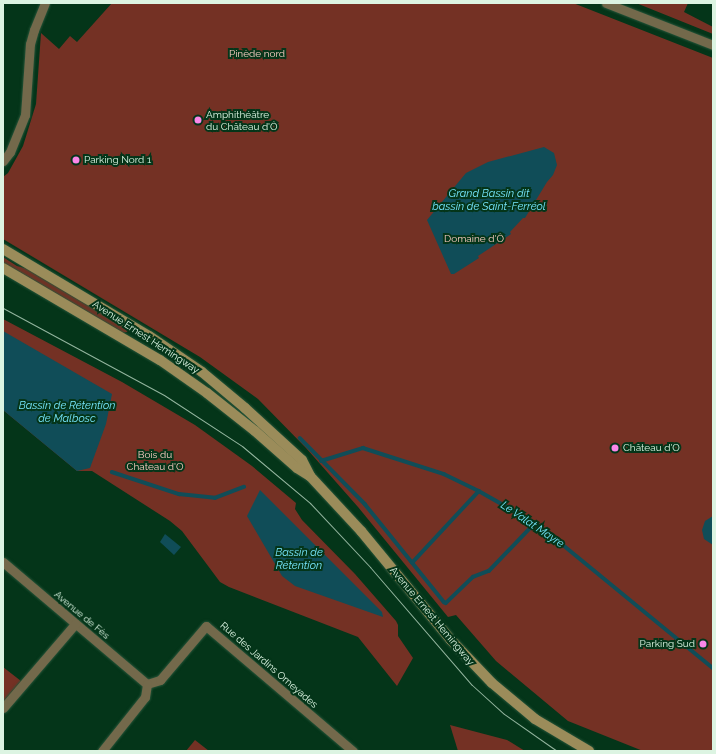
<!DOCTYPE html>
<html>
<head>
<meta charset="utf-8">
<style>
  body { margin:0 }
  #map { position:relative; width:716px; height:754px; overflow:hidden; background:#043519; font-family:Raleway,sans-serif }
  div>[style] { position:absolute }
  .green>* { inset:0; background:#743124 }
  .water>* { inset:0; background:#104d58 }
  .stream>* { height:3.5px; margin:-1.75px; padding:0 1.75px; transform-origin:1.75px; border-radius:1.75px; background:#104d58 }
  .roads { filter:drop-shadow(0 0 1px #275439) drop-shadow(0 0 1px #275439) }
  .minor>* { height:9px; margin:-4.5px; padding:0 4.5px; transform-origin:4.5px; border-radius:4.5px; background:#73694b }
  .secondary>* { height:10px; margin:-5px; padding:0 5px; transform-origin:5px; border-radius:5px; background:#9b8c5a }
  .tram>* { height:1px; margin:-0.5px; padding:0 0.5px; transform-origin:0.5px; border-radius:0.5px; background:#94b59f }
  .dots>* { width:11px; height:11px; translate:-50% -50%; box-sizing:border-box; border:2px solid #043519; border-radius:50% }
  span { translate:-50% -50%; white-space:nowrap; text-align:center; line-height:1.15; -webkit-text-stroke:4px #043519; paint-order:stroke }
  .park-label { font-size:10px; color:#f8cbc1 }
  .poi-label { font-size:10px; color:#dcf4e2 }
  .left { translate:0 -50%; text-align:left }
  .right { translate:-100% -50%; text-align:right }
  .street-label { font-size:10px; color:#dcf4e2 }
  .water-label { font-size:11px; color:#77e6fd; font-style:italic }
  .frame { position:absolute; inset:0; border:4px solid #dcf4e2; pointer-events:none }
</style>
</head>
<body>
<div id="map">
  <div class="green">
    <div style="clip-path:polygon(112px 3px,573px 3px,713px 58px,713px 751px,643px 751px,568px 721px,496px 661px,456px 615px,448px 617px,358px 507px,306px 448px,258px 399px,200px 357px,3px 239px,3px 177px,8px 173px,23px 146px,36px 104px,41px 33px,59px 49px,70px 36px,77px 42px)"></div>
    <div style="clip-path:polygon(636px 3px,688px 3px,684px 12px,713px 27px,713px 34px)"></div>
    <div style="clip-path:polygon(3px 257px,17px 266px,36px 271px,129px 328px,127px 332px,122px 333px,3px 265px)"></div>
    <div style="clip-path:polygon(3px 319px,122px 382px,195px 425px,252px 466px,296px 503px,295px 509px,302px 520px,355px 574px,396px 621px,398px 625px,398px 636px,413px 658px,397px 686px,358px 637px,229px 587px,220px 582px,182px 531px,170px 521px,92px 471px,77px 471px,3px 410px)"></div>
    <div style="clip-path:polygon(3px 667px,21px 681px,3px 702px)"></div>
    <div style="clip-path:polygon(450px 725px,507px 740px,525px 751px,458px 751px)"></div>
    <div style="clip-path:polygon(195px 740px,209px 751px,186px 751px)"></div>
  </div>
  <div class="water">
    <div style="clip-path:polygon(544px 147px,554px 153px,557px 165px,553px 175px,547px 182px,525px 218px,523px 218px,510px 232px,511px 234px,478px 256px,479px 258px,454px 274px,451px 274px,427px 220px,466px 173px,488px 162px)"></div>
    <div style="clip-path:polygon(3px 331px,112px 394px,106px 424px,90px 468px,77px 471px,3px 410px)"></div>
    <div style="clip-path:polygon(260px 490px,382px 612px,383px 617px,295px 586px,282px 576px,247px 516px)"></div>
    <div style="clip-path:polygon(713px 516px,713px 545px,704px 539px,702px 530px,705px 521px)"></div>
    <div style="clip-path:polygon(165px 534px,181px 547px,174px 555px,160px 542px)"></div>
  </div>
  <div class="stream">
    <div style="left:300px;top:438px;width:93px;rotate:45.4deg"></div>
    <div style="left:365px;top:504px;width:126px;rotate:51.1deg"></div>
    <div style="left:444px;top:602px;width:2px;rotate:27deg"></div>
    <div style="left:446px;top:603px;width:37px;rotate:-44deg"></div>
    <div style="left:473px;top:577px;width:17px;rotate:-21deg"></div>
    <div style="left:489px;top:571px;width:66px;rotate:-46.2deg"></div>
    <div style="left:321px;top:461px;width:44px;rotate:-17.2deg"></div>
    <div style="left:363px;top:448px;width:85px;rotate:17.8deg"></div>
    <div style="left:444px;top:474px;width:39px;rotate:26deg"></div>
    <div style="left:479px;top:491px;width:64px;rotate:29.7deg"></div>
    <div style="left:535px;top:523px;width:34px;rotate:38deg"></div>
    <div style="left:562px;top:544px;width:195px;rotate:39.4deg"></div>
    <div style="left:112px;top:472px;width:71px;rotate:18.2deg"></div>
    <div style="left:179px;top:494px;width:36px;rotate:6deg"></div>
    <div style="left:215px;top:498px;width:31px;rotate:-21deg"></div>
    <div style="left:412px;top:563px;width:98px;rotate:-47.1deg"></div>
  </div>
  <div class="roads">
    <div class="minor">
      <div style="left:606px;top:3px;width:115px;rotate:21.4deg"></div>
      <div style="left:3px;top:161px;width:11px;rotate:-52deg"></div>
      <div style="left:10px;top:152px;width:40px;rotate:-68deg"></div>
      <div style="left:25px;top:115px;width:71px;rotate:-86deg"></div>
      <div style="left:30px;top:44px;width:15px;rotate:-74deg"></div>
      <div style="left:34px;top:30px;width:29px;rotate:-68deg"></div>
      <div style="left:3px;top:562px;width:189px;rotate:40.3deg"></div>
      <div style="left:147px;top:684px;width:14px;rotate:-17deg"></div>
      <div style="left:160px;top:680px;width:71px;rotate:-49.6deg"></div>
      <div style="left:206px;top:626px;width:193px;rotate:40.4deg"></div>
      <div style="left:3px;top:708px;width:111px;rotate:-49.4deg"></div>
      <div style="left:102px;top:751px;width:69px;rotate:-51.5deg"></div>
      <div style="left:145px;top:697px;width:13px;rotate:-81deg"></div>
    </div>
    <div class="secondary">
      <div style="left:3px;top:249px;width:170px;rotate:30.8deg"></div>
      <div style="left:149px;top:336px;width:64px;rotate:34.2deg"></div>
      <div style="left:202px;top:372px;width:56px;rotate:39.9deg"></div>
      <div style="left:245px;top:408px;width:77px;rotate:42.4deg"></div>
      <div style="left:302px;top:460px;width:18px;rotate:63deg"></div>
      <div style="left:3px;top:268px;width:182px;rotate:30.4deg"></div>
      <div style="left:160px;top:360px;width:57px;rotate:35.1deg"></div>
      <div style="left:207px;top:393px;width:61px;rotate:38.4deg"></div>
      <div style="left:255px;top:431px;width:56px;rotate:41.4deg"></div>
      <div style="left:297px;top:468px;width:15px;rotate:32deg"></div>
      <div style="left:310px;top:476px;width:75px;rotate:47.2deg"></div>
      <div style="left:361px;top:531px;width:141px;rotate:50.5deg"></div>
      <div style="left:451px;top:640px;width:59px;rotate:46.4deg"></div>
      <div style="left:492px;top:683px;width:56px;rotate:39.9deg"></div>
      <div style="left:535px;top:719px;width:63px;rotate:30.7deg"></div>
    </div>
  </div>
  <div class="tram">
    <div style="left:3px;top:308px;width:183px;rotate:28.4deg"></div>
    <div style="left:164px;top:395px;width:93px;rotate:33.2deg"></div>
    <div style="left:242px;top:446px;width:89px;rotate:40deg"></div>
    <div style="left:310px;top:503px;width:88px;rotate:46.8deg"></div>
    <div style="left:370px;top:567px;width:156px;rotate:49.2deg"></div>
    <div style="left:472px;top:685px;width:43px;rotate:42.2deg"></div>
    <div style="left:504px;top:714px;width:65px;rotate:34.9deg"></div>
  </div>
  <div class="dots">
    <div style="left:198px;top:120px;background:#f987e8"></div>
    <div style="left:76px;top:160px;background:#f987e8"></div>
    <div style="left:615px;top:448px;background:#f987e8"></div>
    <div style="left:703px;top:644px;background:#f987e8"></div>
  </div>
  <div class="park-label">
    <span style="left:257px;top:54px">Pinède nord</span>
    <span style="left:474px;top:239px">Domaine d'Ô</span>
    <span style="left:155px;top:460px">Bois du<br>Chateau d'O</span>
  </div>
  <div class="poi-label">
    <span class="left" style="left:206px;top:120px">Amphithéâtre<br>du Château d'Ô</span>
    <span class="left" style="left:84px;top:160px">Parking Nord 1</span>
    <span class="left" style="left:623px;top:448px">Château d'O</span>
    <span class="right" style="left:695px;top:644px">Parking Sud</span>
  </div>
  <div class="street-label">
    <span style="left:146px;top:337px;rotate:33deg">Avenue Ernest Hemingway</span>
    <span style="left:82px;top:615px;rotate:40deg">Avenue de Fès</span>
    <span style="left:432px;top:616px;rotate:50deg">Avenue Ernest Hemingway</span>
    <span style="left:269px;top:665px;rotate:41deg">Rue des Jardins Omeyades</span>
  </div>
  <div class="water-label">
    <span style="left:489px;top:201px">Grand Bassin dit<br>bassin de Saint-Ferréol</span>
    <span style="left:67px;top:413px">Bassin de Rétention<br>de Malbosc</span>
    <span style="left:532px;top:525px;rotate:34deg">Le Valat Mayre</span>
    <span style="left:299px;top:560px">Bassin de<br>Rétention</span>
  </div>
  <div class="frame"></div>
</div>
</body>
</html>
